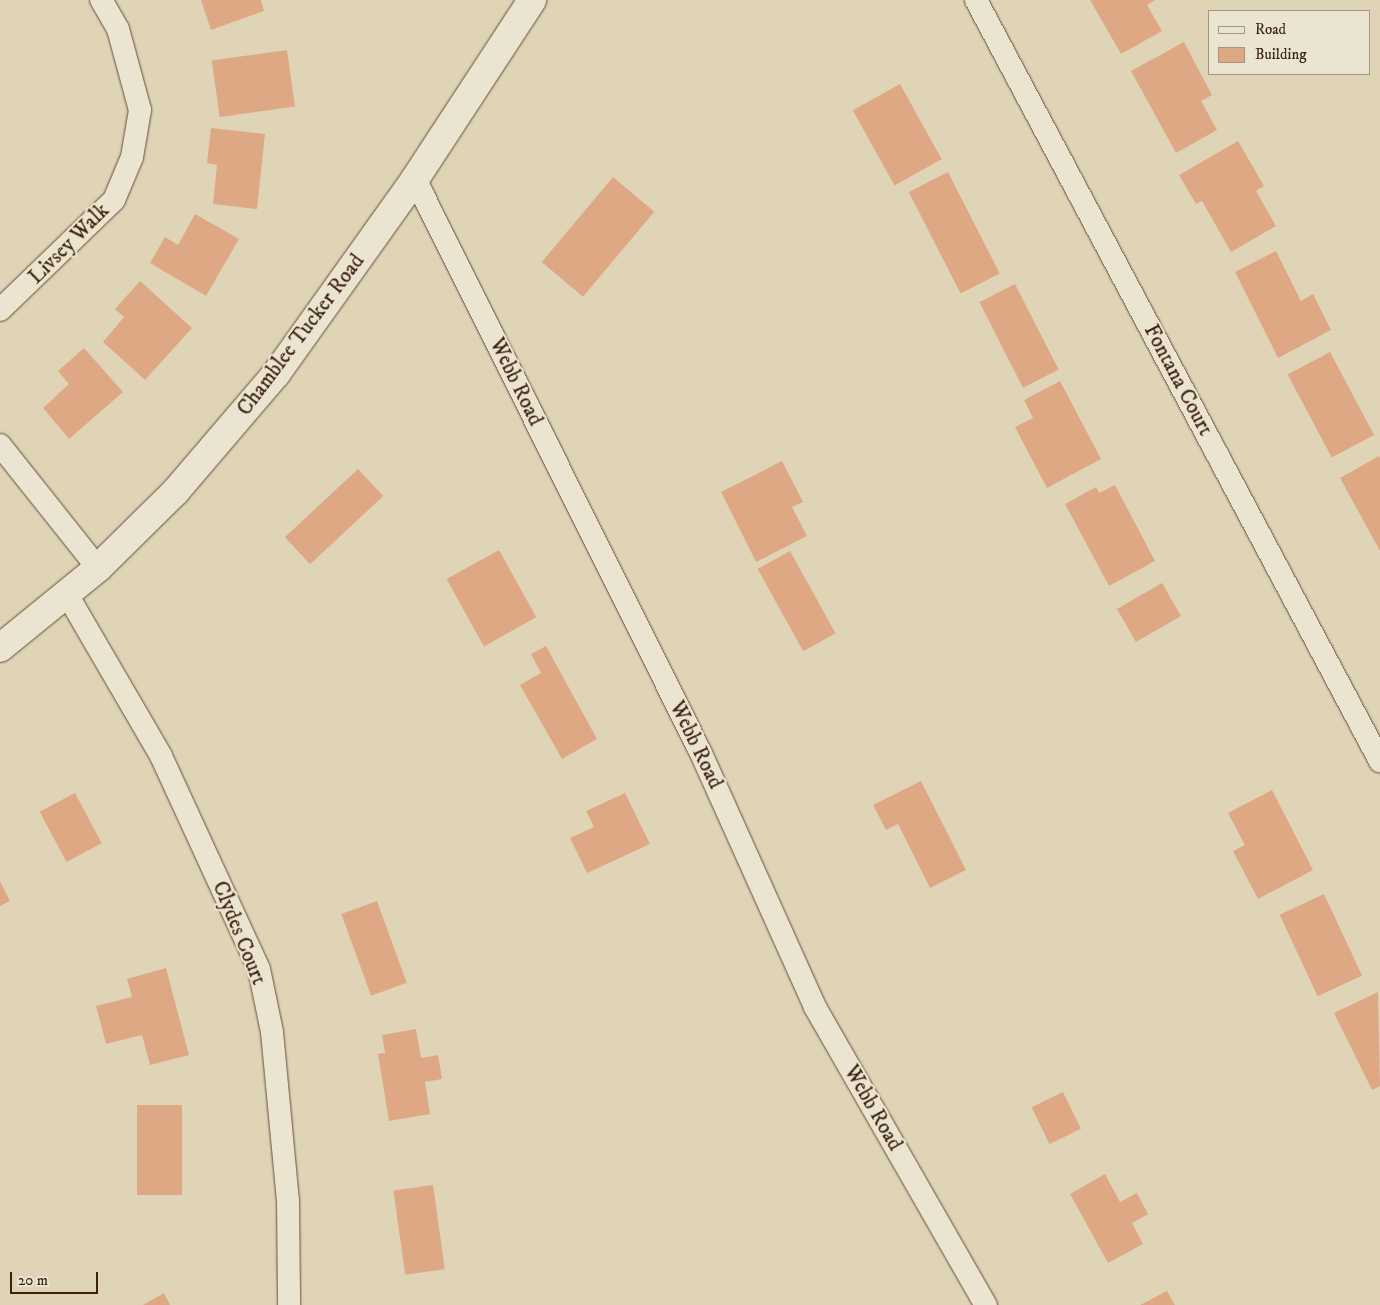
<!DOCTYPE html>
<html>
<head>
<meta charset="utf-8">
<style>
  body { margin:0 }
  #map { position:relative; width:1380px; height:1305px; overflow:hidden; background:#dfd5b6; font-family:"IM FELL DW Pica",serif }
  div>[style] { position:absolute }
  .building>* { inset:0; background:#dea885; transform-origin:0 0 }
  .roads { filter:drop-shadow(0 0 1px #664d3a) drop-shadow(0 0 1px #664d3a) }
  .minor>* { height:22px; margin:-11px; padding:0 11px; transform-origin:11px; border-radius:11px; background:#eae4d0 }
  .secondary>* { height:28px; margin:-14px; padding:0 14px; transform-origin:14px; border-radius:14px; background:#eae4d0 }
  span { translate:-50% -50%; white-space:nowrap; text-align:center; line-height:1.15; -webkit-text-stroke:4.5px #eae4d0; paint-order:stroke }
  .street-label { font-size:21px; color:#3d2010 }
  .legend { position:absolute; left:1208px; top:10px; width:162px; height:65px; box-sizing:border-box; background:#eae4d0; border:1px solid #a59683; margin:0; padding:6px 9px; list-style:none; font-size:15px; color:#3d2010 }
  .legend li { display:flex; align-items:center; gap:10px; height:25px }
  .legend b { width:25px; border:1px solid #a59683 }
  .scale { position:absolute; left:10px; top:1272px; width:88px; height:22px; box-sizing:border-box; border:2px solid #3d2010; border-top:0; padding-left:6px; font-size:15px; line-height:18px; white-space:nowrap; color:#3d2010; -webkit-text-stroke:4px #eae4d0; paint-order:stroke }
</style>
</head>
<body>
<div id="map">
  <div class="building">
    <div style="clip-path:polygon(201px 0,261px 0,264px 11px,211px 30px)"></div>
    <div style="clip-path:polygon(1090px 0,1155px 0,1147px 5px,1162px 31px,1121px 54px)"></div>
    <div style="clip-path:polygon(1184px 42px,1212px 95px,1201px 101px,1217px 130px,1176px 153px,1131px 71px)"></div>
    <div style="left:287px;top:50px;width:57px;height:76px;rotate:82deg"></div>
    <div style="left:900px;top:84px;width:86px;height:54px;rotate:61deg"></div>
    <div style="clip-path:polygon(211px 128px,265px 134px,257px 209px,213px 204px,217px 165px,207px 163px)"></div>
    <div style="clip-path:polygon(1238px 141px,1264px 186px,1256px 191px,1276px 226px,1231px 252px,1202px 201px,1196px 204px,1179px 175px)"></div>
    <div style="left:948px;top:172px;width:114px;height:44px;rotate:63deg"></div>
    <div style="left:613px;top:177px;width:54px;height:111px;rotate:40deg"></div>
    <div style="clip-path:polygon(195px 214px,239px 239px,206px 296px,150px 263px,165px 237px,178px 245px)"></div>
    <div style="clip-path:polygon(1276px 251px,1301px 301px,1313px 294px,1331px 330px,1278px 358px,1235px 272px)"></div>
    <div style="clip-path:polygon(140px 281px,192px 328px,145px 380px,103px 342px,124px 317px,115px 309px)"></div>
    <div style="left:1015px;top:284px;width:96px;height:40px;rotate:63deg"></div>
    <div style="clip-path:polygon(84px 348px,123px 392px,69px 439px,43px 408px,69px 384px,58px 371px)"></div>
    <div style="left:1330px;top:352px;width:94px;height:48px;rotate:62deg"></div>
    <div style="clip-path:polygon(1060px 381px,1101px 459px,1047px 488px,1015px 427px,1033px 418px,1024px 400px)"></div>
    <div style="clip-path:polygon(1379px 456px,1380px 458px,1380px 551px,1340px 478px)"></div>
    <div style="clip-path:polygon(782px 461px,803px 502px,792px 507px,807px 536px,756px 562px,721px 492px)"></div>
    <div style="left:358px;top:469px;width:37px;height:100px;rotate:47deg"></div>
    <div style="clip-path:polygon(1115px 485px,1155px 561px,1109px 586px,1065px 504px,1096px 487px,1099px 493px)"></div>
    <div style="left:499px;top:550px;width:77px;height:60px;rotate:61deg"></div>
    <div style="left:790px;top:551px;width:94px;height:37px;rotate:61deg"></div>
    <div style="left:1162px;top:583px;width:38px;height:52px;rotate:60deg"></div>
    <div style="clip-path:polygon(546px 646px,597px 739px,562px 759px,520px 685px,541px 673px,531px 654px)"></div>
    <div style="clip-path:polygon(921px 781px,966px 870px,930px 888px,898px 824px,886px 830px,873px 805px)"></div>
    <div style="clip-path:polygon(1272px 790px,1313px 870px,1258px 899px,1233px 851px,1245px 845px,1228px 813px)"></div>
    <div style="left:75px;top:793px;width:57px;height:40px;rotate:62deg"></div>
    <div style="clip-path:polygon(625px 793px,650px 844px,587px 873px,570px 838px,594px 827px,586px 811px)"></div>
    <div style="clip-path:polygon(0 881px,10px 901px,0 906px)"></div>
    <div style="left:1324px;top:894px;width:90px;height:49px;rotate:65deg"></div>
    <div style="left:377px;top:901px;width:87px;height:38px;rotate:70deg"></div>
    <div style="clip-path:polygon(166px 968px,189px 1055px,150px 1065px,142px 1035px,106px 1044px,96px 1006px,132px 997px,127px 979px)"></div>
    <div style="clip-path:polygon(1378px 992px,1380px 1086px,1372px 1090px,1334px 1013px)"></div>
    <div style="clip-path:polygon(416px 1029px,421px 1058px,438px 1055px,442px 1079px,425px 1082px,430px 1114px,389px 1121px,378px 1054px,385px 1053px,382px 1035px)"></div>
    <div style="left:1063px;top:1092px;width:41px;height:35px;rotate:64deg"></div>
    <div style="left:137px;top:1105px;width:45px;height:90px"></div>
    <div style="clip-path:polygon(1105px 1174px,1120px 1202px,1137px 1193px,1148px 1214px,1132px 1223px,1143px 1244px,1108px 1263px,1070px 1194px)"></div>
    <div style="left:433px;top:1185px;width:85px;height:40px;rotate:82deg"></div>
    <div style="clip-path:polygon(1167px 1291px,1175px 1305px,1140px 1305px)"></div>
    <div style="clip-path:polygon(164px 1293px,170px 1305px,143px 1305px)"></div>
  </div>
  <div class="roads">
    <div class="minor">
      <div style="left:976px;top:0;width:862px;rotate:62.04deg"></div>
      <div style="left:415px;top:179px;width:639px;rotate:63.52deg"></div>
      <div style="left:700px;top:751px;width:281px;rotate:65.8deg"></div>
      <div style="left:815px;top:1007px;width:344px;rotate:60.2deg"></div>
      <div style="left:0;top:310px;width:158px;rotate:-44deg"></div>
      <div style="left:114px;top:200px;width:47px;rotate:-67.3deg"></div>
      <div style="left:132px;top:157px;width:48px;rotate:-80.3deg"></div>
      <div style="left:140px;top:110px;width:84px;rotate:-105.2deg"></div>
      <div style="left:118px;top:29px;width:34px;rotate:-120deg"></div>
      <div style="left:0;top:445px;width:157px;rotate:51.5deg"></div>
      <div style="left:68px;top:596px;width:185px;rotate:59.8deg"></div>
      <div style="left:161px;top:756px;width:234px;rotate:65.3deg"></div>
      <div style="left:259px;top:969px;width:64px;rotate:78.3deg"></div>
      <div style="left:272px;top:1032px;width:170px;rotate:84.6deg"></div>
      <div style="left:288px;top:1201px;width:104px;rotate:89.4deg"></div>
    </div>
    <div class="secondary">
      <div style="left:0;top:648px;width:127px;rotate:-39.2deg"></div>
      <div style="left:98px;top:568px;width:110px;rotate:-44.6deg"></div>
      <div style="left:176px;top:491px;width:154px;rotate:-49.5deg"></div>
      <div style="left:276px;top:374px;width:239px;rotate:-54.5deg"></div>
      <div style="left:415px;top:179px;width:214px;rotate:-56.8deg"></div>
    </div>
  </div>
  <div class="street-label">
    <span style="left:69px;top:244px;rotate:-45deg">Livsey Walk</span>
    <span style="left:301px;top:335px;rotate:-53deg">Chamblee Tucker Road</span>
    <span style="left:1178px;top:380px;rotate:62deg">Fontana Court</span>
    <span style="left:516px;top:382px;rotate:64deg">Webb Road</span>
    <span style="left:696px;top:745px;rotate:64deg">Webb Road</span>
    <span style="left:239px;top:933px;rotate:68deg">Clydes Court</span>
    <span style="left:873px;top:1108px;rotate:60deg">Webb Road</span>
  </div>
  <ul class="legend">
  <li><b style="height:6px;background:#eae4d0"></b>Road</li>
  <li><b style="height:14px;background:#dea885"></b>Building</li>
  </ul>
  <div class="scale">20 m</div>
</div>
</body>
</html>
